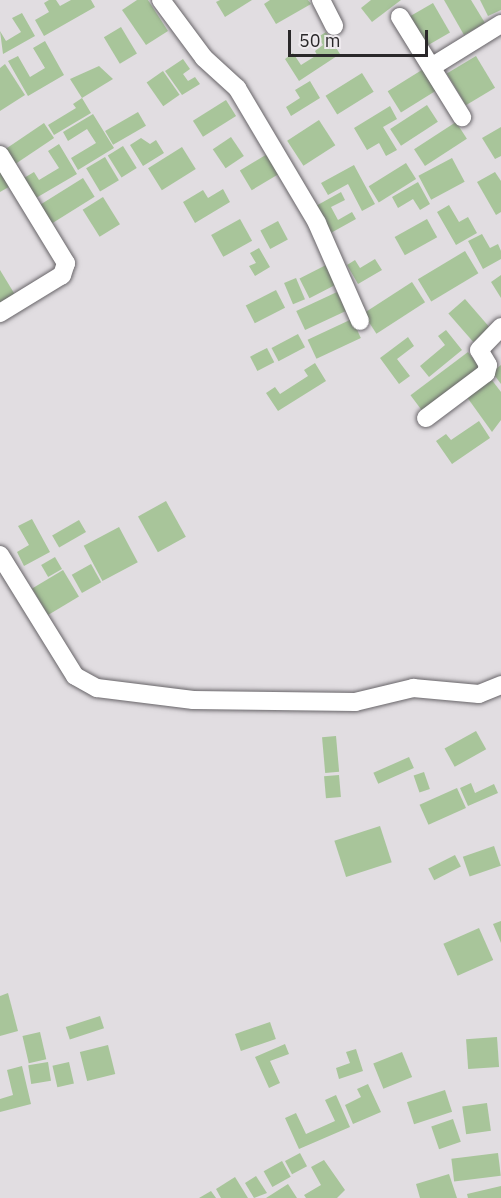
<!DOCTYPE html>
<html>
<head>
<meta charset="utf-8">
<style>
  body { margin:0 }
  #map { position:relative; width:501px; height:1198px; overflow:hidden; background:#e1dde1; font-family:"IBM Plex Sans",sans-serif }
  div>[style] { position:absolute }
  .building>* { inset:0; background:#a8c59a; transform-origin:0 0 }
  .roads { filter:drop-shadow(0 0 2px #676468) drop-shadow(0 0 2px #676468) }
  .street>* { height:18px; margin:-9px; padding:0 9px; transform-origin:9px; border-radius:9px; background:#fff }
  span { translate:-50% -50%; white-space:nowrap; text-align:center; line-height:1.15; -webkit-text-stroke:6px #eeeaee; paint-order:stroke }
  .scale { position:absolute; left:288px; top:30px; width:140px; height:27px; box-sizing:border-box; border:3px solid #2a282a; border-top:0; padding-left:8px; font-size:18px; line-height:21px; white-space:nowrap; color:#2a282a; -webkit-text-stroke:4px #eeeaee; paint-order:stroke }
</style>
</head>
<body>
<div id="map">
  <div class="building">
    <div style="clip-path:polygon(49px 0,56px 0,60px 6px,71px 0,91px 0,95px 7px,44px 36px,35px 20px,49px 12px,44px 3px)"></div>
    <div style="clip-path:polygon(137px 0,148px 0,168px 31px,146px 45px,122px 10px)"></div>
    <div style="clip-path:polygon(220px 0,252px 0,225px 17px,216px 2px)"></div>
    <div style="clip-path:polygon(270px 0,308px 0,311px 4px,276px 24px,264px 4px)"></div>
    <div style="clip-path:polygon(371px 0,401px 0,372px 22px,361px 8px)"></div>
    <div style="clip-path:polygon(444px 0,471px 0,485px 23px,464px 35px)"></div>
    <div style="clip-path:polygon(480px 0,501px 0,501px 10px,488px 16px)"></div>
    <div style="left:433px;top:3px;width:34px;height:26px;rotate:60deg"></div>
    <div style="clip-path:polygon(22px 13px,35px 36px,3px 54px,0 31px,6px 41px,21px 32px,12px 18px)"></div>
    <div style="left:121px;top:27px;width:31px;height:20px;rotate:59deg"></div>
    <div style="clip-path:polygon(326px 32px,340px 54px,299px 81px,285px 59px,293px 53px,301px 65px,317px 55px,315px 51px,323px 45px,318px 37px)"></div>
    <div style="clip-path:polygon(45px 41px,64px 75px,28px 96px,8px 61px,18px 56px,30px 77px,45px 68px,33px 48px)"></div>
    <div style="left:476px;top:56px;width:37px;height:34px;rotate:59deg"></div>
    <div style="clip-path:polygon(183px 59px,190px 69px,183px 74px,188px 81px,195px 77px,200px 84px,182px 95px,165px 71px)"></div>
    <div style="clip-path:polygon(5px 64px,25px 95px,0 111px,0 68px)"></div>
    <div style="clip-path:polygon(99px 66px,113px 79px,82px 98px,70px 79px)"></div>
    <div style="left:425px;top:68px;width:25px;height:44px;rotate:58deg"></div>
    <div style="left:163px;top:71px;width:29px;height:20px;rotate:55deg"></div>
    <div style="left:362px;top:73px;width:22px;height:43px;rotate:58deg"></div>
    <div style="clip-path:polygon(310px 81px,320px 98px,291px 116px,286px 107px,300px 98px,295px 90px)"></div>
    <div style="clip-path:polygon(82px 98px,91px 113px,54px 135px,48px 125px,76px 108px,73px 104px)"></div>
    <div style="left:226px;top:100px;width:19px;height:39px;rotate:58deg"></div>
    <div style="left:427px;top:105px;width:20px;height:44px;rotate:57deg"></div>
    <div style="clip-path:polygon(390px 106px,397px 119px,383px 127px,397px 150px,386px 156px,379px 143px,367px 150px,354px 128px)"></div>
    <div style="left:138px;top:112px;width:16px;height:38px;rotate:60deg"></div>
    <div style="clip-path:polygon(93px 114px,114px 148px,78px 170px,71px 158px,96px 143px,87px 129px,68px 141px,63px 132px)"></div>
    <div style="left:319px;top:120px;width:30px;height:38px;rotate:57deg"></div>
    <div style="left:456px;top:122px;width:20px;height:50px;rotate:57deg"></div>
    <div style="left:44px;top:123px;width:18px;height:49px;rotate:56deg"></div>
    <div style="clip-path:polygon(501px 127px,501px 156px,495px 159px,482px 138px)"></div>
    <div style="left:231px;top:137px;width:23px;height:22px;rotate:56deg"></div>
    <div style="clip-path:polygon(141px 138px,150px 144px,156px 140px,164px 153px,143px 166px,130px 145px)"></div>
    <div style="clip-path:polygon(59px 144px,77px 174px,36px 198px,24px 178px,34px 172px,39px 180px,59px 168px,48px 151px)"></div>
    <div style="left:123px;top:146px;width:26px;height:18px;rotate:58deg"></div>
    <div style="left:182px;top:147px;width:26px;height:40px;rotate:58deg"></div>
    <div style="left:269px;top:153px;width:23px;height:34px;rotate:59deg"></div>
    <div style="left:105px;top:157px;width:27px;height:22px;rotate:59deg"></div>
    <div style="left:452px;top:158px;width:27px;height:38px;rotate:62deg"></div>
    <div style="clip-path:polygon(0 160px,14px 184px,0 192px)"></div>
    <div style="left:406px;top:163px;width:19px;height:44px;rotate:58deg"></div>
    <div style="clip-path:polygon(354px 165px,375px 204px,362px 211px,348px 184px,328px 195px,321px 183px)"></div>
    <div style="clip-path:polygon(495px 172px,501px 181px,501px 212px,496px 215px,477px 182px)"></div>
    <div style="left:83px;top:178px;width:22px;height:51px;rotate:58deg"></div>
    <div style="clip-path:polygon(418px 182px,430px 204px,420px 210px,413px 199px,398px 208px,392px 197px)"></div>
    <div style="clip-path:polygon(223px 189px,230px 202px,195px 223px,183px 202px,203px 190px,208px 198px)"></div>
    <div style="clip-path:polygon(341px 192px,345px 200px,331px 207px,338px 220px,352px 212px,356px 219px,329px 234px,314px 207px)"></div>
    <div style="left:103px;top:197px;width:32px;height:24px;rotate:58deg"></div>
    <div style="clip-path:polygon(449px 205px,459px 222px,468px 217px,477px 233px,456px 245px,437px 212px)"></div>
    <div style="left:240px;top:219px;width:25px;height:33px;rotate:61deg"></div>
    <div style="left:427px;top:219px;width:21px;height:37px;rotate:61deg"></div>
    <div style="left:278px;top:221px;width:21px;height:20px;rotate:62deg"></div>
    <div style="clip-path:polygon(482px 234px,490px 248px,498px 244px,501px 251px,501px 259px,483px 269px,468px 241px)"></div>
    <div style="clip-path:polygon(259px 248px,270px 267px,255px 276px,249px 266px,256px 263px,250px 253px)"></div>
    <div style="left:465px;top:251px;width:26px;height:55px;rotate:59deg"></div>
    <div style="clip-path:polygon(375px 259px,382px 270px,358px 284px,347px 265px,355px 260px,360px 268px)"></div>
    <div style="left:328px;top:264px;width:22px;height:32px;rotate:63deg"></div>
    <div style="clip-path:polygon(0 270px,17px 298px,0 308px)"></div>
    <div style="clip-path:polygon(501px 275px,501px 298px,491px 282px)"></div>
    <div style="left:296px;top:278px;width:23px;height:13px;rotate:67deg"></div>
    <div style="left:412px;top:282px;width:24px;height:58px;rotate:57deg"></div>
    <div style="left:276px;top:290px;width:20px;height:34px;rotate:63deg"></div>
    <div style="left:337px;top:292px;width:21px;height:45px;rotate:65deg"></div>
    <div style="left:465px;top:299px;width:38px;height:22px;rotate:49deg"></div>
    <div style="left:352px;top:319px;width:21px;height:49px;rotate:65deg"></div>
    <div style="clip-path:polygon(446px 330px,462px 350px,429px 377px,420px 366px,445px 345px,438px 336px)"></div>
    <div style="left:298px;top:334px;width:15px;height:30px;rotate:62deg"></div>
    <div style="clip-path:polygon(408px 337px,414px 346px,397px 359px,410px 376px,399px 384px,380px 358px)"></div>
    <div style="left:267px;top:348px;width:16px;height:19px;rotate:63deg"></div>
    <div style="left:468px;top:352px;width:20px;height:72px;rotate:53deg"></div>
    <div style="clip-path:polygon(315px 363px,326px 381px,278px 411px,266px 393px,275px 387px,280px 394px,308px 376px,304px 370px)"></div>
    <div style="clip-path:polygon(501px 365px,501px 384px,492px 372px)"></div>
    <div style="clip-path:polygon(488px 375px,501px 392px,501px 420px,492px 432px,464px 393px)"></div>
    <div style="clip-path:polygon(479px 421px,490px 438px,452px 464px,436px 441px,446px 434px,451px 440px)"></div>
    <div style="left:166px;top:501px;width:41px;height:32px;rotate:61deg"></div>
    <div style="clip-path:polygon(32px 519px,50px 552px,24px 566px,17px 552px,29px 545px,18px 526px)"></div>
    <div style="left:79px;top:520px;width:14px;height:31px;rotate:60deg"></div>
    <div style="left:119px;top:527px;width:40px;height:40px;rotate:62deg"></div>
    <div style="left:55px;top:557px;width:14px;height:16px;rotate:60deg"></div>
    <div style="left:91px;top:564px;width:21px;height:22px;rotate:61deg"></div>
    <div style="left:63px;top:570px;width:31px;height:36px;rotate:59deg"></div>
    <div style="left:476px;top:731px;width:21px;height:36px;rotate:61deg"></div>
    <div style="left:336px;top:736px;width:36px;height:14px;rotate:85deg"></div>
    <div style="left:409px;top:757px;width:12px;height:39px;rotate:66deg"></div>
    <div style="left:424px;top:772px;width:18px;height:11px;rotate:71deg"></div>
    <div style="left:339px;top:775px;width:22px;height:15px;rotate:85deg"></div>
    <div style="clip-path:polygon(471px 783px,475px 793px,494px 784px,498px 793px,468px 806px,460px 788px)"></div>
    <div style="left:457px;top:788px;width:22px;height:41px;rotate:66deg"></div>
    <div style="left:380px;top:826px;width:38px;height:48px;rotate:72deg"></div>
    <div style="left:494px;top:846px;width:21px;height:33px;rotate:71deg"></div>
    <div style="left:455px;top:855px;width:13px;height:30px;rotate:63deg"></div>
    <div style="clip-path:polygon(501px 921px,501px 943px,493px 924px)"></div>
    <div style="left:479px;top:928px;width:35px;height:39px;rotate:66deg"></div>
    <div style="clip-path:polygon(8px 993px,18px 1031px,0 1036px,0 996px)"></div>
    <div style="left:100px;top:1016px;width:13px;height:36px;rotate:72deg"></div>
    <div style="left:270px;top:1022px;width:18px;height:37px;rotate:71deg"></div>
    <div style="left:40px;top:1032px;width:28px;height:18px;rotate:77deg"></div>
    <div style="left:497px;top:1037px;width:30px;height:31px;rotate:86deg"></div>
    <div style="clip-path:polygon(285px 1044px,289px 1054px,270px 1061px,280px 1083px,269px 1088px,255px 1057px)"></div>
    <div style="left:108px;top:1045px;width:30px;height:29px;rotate:76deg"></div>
    <div style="clip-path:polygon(356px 1049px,363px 1071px,339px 1079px,336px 1068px,350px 1063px,346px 1052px)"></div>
    <div style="left:402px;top:1052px;width:27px;height:31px;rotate:68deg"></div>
    <div style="left:48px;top:1062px;width:19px;height:20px;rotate:81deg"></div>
    <div style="left:69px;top:1062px;width:22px;height:17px;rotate:77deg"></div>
    <div style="clip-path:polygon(22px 1066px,31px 1104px,0 1112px,0 1099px,13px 1095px,7px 1070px)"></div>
    <div style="clip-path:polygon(368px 1084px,381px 1112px,353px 1124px,345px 1105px,361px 1097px,357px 1089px)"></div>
    <div style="left:445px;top:1090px;width:23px;height:40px;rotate:72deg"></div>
    <div style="clip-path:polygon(336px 1095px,350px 1127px,299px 1149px,285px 1118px,296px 1113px,306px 1134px,335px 1121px,325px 1100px)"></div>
    <div style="left:487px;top:1103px;width:28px;height:25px;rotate:82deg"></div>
    <div style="left:453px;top:1119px;width:24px;height:23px;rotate:71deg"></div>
    <div style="left:300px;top:1153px;width:15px;height:17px;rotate:62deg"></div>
    <div style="left:498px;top:1153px;width:23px;height:47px;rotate:83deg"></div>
    <div style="clip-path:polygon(324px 1160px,345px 1190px,337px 1198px,306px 1198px,304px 1195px,321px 1185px,311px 1167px)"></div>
    <div style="left:282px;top:1161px;width:18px;height:21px;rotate:61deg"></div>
    <div style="clip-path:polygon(449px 1174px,457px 1198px,420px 1198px,416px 1184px)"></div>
    <div style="clip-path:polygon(256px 1176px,267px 1193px,254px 1198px,245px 1183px)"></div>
    <div style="clip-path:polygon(235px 1177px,248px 1198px,221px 1198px,216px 1189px)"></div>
    <div style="clip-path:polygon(288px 1184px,297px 1198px,266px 1198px)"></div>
    <div style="clip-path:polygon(501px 1186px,501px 1198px,468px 1198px,467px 1194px)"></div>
    <div style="clip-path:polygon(211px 1191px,216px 1198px,199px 1198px)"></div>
  </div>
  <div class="roads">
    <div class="street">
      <div style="left:161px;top:0;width:72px;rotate:53.4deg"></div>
      <div style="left:204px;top:58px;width:45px;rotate:42.3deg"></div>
      <div style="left:237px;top:88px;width:157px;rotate:59.3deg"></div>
      <div style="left:317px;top:223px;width:107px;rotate:66.3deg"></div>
      <div style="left:321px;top:0;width:29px;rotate:63deg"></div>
      <div style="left:400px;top:17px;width:118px;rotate:58.2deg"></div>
      <div style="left:433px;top:66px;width:80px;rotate:-31.7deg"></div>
      <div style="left:0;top:155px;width:127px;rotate:58.6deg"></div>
      <div style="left:66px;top:263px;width:13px;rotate:108deg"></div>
      <div style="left:62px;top:275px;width:73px;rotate:148.5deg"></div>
      <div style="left:426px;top:418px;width:75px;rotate:-36.9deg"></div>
      <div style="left:486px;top:373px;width:8px;rotate:-76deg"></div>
      <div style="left:488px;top:365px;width:17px;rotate:-121deg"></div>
      <div style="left:479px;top:350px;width:32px;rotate:-46deg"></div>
      <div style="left:0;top:555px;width:142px;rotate:58.2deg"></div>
      <div style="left:75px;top:676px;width:25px;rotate:29deg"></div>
      <div style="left:97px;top:688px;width:97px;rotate:7.1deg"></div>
      <div style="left:193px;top:700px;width:162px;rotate:0.7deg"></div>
      <div style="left:355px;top:702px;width:60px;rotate:-13.6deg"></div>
      <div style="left:413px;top:688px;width:66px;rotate:5.2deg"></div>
      <div style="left:479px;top:694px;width:24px;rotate:-22deg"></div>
    </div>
  </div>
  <div class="scale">50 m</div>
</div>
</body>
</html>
